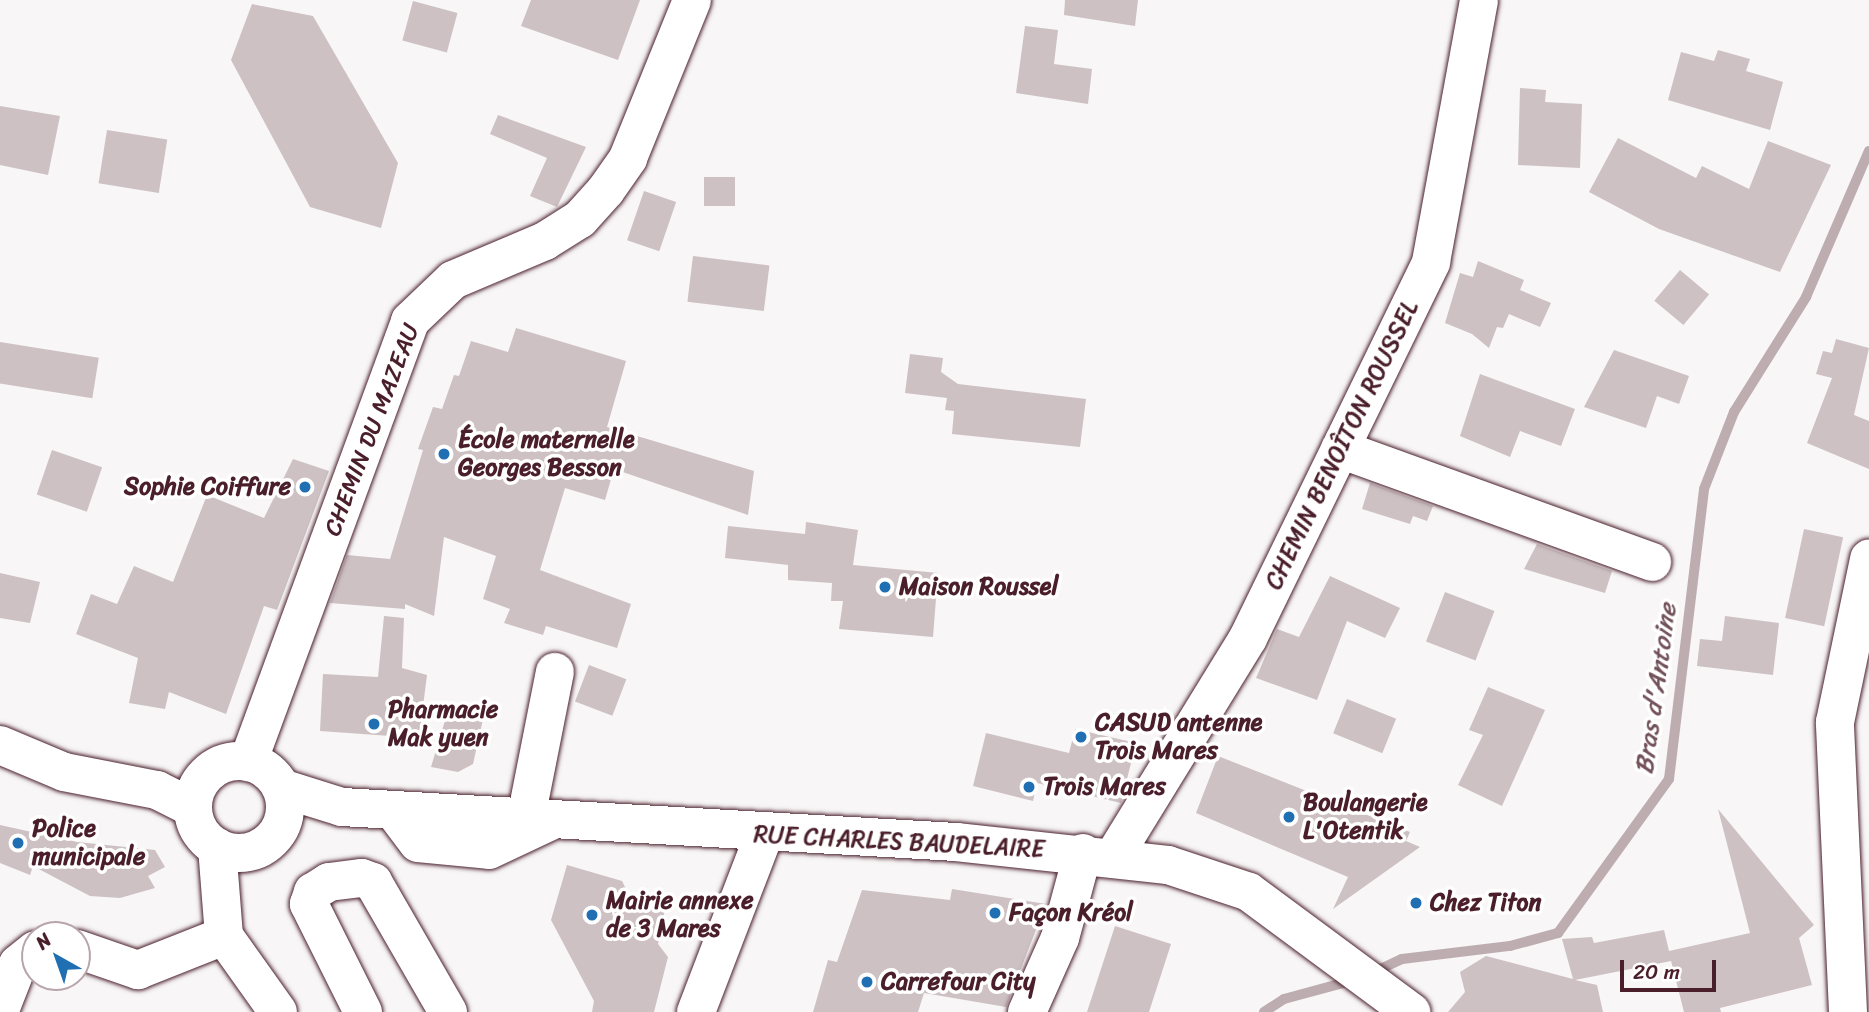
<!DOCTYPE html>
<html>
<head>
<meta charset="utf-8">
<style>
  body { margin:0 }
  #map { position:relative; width:1869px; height:1012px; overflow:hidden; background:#f8f6f7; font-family:Sriracha,sans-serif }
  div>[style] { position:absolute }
  .stream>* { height:10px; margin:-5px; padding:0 5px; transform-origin:5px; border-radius:5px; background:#bdadb0 }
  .building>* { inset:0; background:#cdc1c4; transform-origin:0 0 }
  .roads { filter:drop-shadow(0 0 2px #4a1f2b) drop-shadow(0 0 2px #4a1f2b) }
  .minor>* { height:38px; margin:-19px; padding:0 19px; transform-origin:19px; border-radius:19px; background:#fff }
  .major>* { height:38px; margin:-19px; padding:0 19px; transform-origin:19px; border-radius:19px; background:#fff }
  .major>.ring { margin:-19px; padding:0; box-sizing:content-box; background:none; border:38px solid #fff; border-radius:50% }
  .dots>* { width:19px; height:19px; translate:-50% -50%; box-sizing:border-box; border:4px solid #fff; border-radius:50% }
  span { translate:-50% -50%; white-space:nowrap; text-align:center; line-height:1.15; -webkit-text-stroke:7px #fff; paint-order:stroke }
  .street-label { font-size:24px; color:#4a1f2b }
  .poi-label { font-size:24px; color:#4a1f2b; font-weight:700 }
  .left { translate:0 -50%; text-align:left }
  .right { translate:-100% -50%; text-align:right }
  .water-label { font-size:26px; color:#72515a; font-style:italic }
  .north { position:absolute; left:21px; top:921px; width:70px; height:70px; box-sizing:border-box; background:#fff; border:2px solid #b7a5aa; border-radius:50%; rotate:320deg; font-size:19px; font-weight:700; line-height:28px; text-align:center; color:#4a1f2b }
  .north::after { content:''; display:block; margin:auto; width:24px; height:32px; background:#1f6fb2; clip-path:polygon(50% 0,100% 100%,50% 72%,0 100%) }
  .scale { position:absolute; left:1620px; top:960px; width:96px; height:32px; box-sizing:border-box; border:4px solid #4a1f2b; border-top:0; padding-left:9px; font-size:21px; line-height:24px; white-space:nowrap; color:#4a1f2b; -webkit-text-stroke:5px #fff; paint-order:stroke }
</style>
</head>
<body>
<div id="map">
  <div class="stream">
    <div style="left:1374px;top:972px;width:31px;rotate:-25deg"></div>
    <div style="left:1402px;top:959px;width:109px;rotate:-6.9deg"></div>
    <div style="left:1510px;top:946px;width:50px;rotate:-15.2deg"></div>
    <div style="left:1558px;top:933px;width:190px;rotate:-54.2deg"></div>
    <div style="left:1669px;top:779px;width:292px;rotate:-83.1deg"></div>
    <div style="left:1704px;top:489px;width:83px;rotate:-68.7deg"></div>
    <div style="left:1734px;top:412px;width:136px;rotate:-57.9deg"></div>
    <div style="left:1806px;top:297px;width:159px;rotate:-66.7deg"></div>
    <div style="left:1264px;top:1012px;width:24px;rotate:-33deg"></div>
    <div style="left:1284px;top:999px;width:73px;rotate:-15.2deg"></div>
  </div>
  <div class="building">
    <div style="clip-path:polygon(531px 0,640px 0,618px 60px,521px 26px)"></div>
    <div style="clip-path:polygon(1065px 0,1138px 0,1135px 26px,1064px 15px)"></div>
    <div style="left:413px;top:1px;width:46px;height:41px;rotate:15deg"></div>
    <div style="clip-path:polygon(252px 4px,313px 16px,398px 163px,381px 228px,310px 207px,231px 60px)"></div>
    <div style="clip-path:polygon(1025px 26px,1058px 30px,1054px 64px,1092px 69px,1088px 104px,1016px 93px)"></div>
    <div style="clip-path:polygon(1718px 50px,1750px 59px,1746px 71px,1783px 82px,1770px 130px,1668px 100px,1681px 52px,1714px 61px)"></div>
    <div style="clip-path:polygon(1520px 88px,1546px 90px,1545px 102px,1582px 104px,1580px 168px,1518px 165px)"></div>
    <div style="clip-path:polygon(0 106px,60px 116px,48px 175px,0 165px)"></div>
    <div style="clip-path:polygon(498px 115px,586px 147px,557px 207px,530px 196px,547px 158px,490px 134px)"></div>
    <div style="left:107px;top:130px;width:61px;height:54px;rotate:9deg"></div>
    <div style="clip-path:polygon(1618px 138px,1696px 178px,1702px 166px,1749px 189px,1768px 141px,1831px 165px,1780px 272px,1659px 229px,1589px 192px)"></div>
    <div style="left:704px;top:177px;width:31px;height:29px"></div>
    <div style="left:644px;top:191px;width:34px;height:52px;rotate:19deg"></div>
    <div style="left:693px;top:256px;width:77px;height:46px;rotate:7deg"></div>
    <div style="clip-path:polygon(1478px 261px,1524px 280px,1520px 290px,1551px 303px,1540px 327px,1509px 314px,1503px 328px,1497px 327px,1489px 348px,1472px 334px,1445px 323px,1460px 273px,1473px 277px)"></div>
    <div style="left:1680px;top:270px;width:38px;height:40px;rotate:40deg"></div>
    <div style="clip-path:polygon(516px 328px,626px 361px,607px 427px,754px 471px,748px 515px,614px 469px,605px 500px,565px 488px,540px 570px,631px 604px,617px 648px,546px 626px,543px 635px,504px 623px,510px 609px,483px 599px,496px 556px,444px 537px,434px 616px,405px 604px,405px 609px,330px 603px,347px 555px,390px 559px,423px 450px,418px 449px,433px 407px,442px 409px,454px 375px,459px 376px,471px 341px,508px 352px)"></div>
    <div style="clip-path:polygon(1836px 339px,1869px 348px,1854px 415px,1869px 421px,1869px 469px,1807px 443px,1832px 378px,1816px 374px,1823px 351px,1832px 353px)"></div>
    <div style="left:0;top:342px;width:100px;height:41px;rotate:9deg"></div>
    <div style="clip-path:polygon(1614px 350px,1689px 376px,1679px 404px,1657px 396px,1646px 428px,1584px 407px)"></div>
    <div style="clip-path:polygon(910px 354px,943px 358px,941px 372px,958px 384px,1086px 399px,1080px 447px,952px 434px,954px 411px,945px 410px,947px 398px,905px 393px)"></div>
    <div style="clip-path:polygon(1480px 374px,1575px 409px,1561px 446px,1520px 431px,1510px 457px,1460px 436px)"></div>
    <div style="left:52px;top:450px;width:53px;height:47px;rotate:19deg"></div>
    <div style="clip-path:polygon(293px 459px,329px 471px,277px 610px,264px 606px,226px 714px,169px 692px,165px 709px,129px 703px,138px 658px,76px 634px,91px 594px,117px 604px,134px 566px,173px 582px,207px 495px,264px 518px)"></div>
    <div style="clip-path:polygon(1370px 483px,1433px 506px,1427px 521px,1413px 516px,1410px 524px,1362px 509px)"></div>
    <div style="clip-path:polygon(806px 522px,858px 530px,853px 565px,938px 573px,933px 637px,839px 629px,843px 601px,831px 601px,832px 583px,788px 580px,788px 565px,725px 558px,728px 526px,805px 534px)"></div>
    <div style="left:1804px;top:529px;width:40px;height:91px;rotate:12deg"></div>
    <div style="clip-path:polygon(1537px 544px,1612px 571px,1605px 593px,1524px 569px)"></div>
    <div style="clip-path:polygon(0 573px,40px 582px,30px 623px,0 618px)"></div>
    <div style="clip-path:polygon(1330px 576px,1400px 608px,1385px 638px,1347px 621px,1317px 700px,1256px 678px,1277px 629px,1299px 637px)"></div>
    <div style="left:1445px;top:592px;width:53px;height:53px;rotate:21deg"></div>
    <div style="clip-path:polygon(384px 616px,404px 618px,402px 668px,427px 675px,419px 738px,320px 731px,323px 674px,378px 677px)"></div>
    <div style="clip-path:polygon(1725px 616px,1779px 623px,1773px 675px,1697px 666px,1700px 639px,1722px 641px)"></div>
    <div style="left:589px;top:665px;width:40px;height:39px;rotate:21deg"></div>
    <div style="clip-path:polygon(1488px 687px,1545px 710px,1502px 806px,1458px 785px,1483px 735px,1469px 730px)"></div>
    <div style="left:1347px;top:699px;width:53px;height:37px;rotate:22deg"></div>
    <div style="clip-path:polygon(450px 704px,485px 710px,473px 764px,458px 772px,431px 767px)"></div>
    <div style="clip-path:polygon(1075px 729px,1136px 743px,1121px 803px,1037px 783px,1033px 801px,973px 786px,986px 733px,1069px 753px)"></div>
    <div style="clip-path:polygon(1218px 756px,1410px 832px,1406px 841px,1420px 847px,1333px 909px,1348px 877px,1196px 813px)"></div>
    <div style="clip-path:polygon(1718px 809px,1814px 925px,1799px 938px,1812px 985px,1720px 1008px,1721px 1012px,1684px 1012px,1669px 953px,1671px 961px,1575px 980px,1597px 985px,1603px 1012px,1448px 1012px,1465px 992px,1460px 972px,1486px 956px,1573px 979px,1562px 939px,1592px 937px,1594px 943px,1664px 930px,1669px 951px,1750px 933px)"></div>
    <div style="clip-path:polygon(0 825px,77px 842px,155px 850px,165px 867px,148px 876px,155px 888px,120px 898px,90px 896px,33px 866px,30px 875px,0 863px)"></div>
    <div style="clip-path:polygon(567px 865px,622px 881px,633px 903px,665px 909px,658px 944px,668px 957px,654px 1012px,592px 1012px,594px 1001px,551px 920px)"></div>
    <div style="clip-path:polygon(952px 889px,1046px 904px,1006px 1007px,924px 993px,918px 1012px,813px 1012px,828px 960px,837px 962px,862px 890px,950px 900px)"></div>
    <div style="clip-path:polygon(1115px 926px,1171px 944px,1149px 1012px,1087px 1012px)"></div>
  </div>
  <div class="roads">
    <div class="minor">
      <div style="left:1340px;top:449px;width:332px;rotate:19.9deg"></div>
      <div style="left:248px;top:762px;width:470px;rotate:-69.8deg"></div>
      <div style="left:410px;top:321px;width:59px;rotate:-43.6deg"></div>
      <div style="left:453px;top:280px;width:100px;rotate:-23deg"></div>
      <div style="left:545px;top:241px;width:41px;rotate:-32.2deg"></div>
      <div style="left:580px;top:219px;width:39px;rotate:-48deg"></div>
      <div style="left:606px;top:190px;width:39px;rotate:-55deg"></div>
      <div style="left:628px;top:158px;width:170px;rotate:-67.9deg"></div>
      <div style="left:393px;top:810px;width:41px;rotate:52.9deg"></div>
      <div style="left:418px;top:843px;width:71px;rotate:5.6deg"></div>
      <div style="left:489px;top:850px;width:68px;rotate:-25.1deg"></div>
      <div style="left:526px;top:818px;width:149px;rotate:-78.8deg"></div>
      <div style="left:1114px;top:856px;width:256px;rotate:-58.4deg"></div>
      <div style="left:1248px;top:638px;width:418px;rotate:-64deg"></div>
      <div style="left:1431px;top:262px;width:266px;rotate:-79.6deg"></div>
      <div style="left:77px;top:949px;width:65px;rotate:19deg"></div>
      <div style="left:138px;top:970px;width:92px;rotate:-21.6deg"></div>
      <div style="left:0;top:1010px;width:49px;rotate:-68.6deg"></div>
      <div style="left:18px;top:964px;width:22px;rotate:-39deg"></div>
      <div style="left:363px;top:1012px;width:121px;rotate:-116.6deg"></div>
      <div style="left:309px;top:904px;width:13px;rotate:-72deg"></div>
      <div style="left:313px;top:892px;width:19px;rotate:-32deg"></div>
      <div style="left:329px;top:882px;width:33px;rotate:-7deg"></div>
      <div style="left:362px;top:878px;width:12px;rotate:20deg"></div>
      <div style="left:373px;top:882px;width:150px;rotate:60deg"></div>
      <div style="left:696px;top:1012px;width:190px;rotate:-69deg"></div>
      <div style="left:1027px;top:1012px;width:81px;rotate:-66deg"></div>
      <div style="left:1060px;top:938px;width:88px;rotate:-74.9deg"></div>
      <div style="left:1848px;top:1012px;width:290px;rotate:-92.6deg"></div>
      <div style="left:1835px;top:722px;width:167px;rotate:-78.2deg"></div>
    </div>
    <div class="major">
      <div style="left:0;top:745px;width:69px;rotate:22.9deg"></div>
      <div style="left:64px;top:772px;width:95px;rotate:11deg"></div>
      <div style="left:157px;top:790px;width:40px;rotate:26.6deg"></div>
      <div class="ring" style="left:193px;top:761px;width:54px;height:54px"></div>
      <div style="left:281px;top:788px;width:64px;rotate:17.3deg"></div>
      <div style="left:342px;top:807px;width:615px;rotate:3.26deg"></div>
      <div style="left:956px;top:842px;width:213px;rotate:6.2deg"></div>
      <div style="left:1168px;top:865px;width:85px;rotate:18.4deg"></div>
      <div style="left:1249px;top:892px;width:202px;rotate:36.5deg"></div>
      <div style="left:217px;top:847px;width:89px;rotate:85.5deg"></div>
      <div style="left:224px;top:936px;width:93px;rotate:54.6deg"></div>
    </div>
  </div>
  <div class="dots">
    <div style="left:444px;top:454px;background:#1f6fb2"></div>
    <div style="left:305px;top:487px;background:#1f6fb2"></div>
    <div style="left:885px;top:587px;background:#1f6fb2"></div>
    <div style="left:374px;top:724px;background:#1f6fb2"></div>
    <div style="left:1081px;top:737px;background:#1f6fb2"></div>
    <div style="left:1029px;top:787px;background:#1f6fb2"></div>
    <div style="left:1289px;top:817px;background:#1f6fb2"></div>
    <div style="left:18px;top:843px;background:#1f6fb2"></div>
    <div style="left:1416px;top:903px;background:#1f6fb2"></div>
    <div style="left:995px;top:913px;background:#1f6fb2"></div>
    <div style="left:592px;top:915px;background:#1f6fb2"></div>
    <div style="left:867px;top:982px;background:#1f6fb2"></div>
  </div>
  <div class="street-label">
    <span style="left:372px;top:430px;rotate:-69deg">CHEMIN DU MAZEAU</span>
    <span style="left:1342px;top:445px;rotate:-64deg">CHEMIN BENOÎTON ROUSSEL</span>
    <span style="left:899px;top:842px;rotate:3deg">RUE CHARLES BAUDELAIRE</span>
  </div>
  <div class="poi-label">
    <span class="left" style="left:458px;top:454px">École maternelle<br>Georges Besson</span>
    <span class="right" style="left:291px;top:487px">Sophie Coiffure</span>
    <span class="left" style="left:899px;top:587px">Maison Roussel</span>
    <span class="left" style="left:388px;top:724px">Pharmacie<br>Mak yuen</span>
    <span class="left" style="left:1095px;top:737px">CASUD antenne<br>Trois Mares</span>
    <span class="left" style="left:1043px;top:787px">Trois Mares</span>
    <span class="left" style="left:1303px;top:817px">Boulangerie<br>L'Otentik</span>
    <span class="left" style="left:32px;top:843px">Police<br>municipale</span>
    <span class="left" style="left:606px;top:915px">Mairie annexe<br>de 3 Mares</span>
    <span class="left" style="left:1430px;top:903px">Chez Titon</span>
    <span class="left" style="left:1009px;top:913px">Façon Kréol</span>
    <span class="left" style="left:881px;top:982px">Carrefour City</span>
  </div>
  <div class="water-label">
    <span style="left:1656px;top:689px;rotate:-82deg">Bras d'Antoine</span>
  </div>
  <div class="north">N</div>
  <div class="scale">20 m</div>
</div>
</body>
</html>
